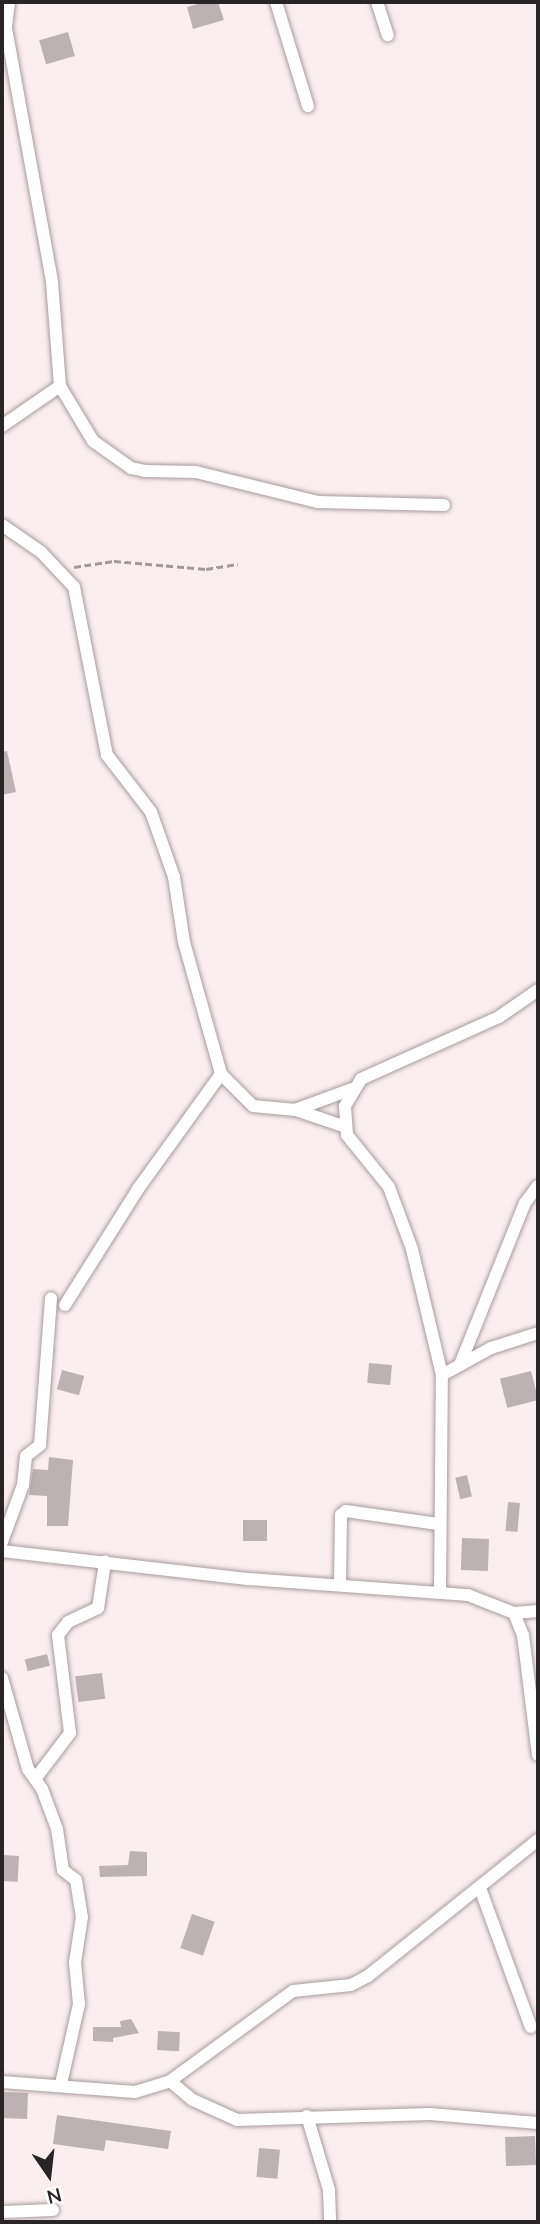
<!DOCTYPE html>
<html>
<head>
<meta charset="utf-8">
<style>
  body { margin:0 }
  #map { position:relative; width:540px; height:2224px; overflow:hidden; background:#faeef1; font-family:"Nunito Sans",sans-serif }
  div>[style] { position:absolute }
  .building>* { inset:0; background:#bcb1b3; transform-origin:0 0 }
  .path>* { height:2.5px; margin-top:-1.25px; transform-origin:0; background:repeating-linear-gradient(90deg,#a2999b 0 7px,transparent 0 10.5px) }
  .roads { filter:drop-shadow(0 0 2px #a79b9e) drop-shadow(0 0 2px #a79b9e) }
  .street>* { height:12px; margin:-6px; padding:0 6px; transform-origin:6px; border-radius:6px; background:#fff }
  span { translate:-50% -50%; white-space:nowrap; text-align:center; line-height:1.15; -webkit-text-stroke:7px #fff; paint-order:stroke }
  .frame { position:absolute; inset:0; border:4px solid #292425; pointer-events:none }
  .north { position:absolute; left:14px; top:2140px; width:70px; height:70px; -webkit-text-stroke:5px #fff; paint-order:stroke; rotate:166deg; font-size:19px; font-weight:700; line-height:28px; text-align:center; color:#292425 }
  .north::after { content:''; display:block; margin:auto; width:24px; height:32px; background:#292425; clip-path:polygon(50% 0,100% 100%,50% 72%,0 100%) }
</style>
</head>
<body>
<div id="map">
  <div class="building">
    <div style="clip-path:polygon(205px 2px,218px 2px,224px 20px,193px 29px,187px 7px)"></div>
    <div style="left:68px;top:32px;width:25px;height:30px;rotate:74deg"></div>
    <div style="clip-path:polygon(7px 751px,16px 792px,2px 795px,2px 752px)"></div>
    <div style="left:369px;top:1363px;width:23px;height:20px;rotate:5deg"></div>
    <div style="left:62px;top:1370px;width:23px;height:20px;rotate:15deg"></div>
    <div style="left:531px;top:1371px;width:30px;height:32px;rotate:76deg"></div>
    <div style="clip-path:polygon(49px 1457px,73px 1460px,68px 1526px,47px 1526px,47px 1496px,29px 1495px,33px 1469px,48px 1470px)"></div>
    <div style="left:467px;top:1475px;width:22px;height:12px;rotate:77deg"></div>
    <div style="left:508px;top:1502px;width:12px;height:29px;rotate:5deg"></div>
    <div style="left:243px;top:1520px;width:24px;height:21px"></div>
    <div style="left:462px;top:1538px;width:27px;height:32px;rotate:2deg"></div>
    <div style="left:47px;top:1654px;width:12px;height:23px;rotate:76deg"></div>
    <div style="left:102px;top:1673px;width:26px;height:27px;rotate:83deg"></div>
    <div style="clip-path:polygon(130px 1851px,147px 1852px,147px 1876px,100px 1877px,99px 1866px,128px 1865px)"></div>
    <div style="left:2px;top:1855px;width:17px;height:26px;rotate:3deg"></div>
    <div style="left:192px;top:1914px;width:24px;height:36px;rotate:19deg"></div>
    <div style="clip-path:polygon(131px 2019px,139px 2033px,113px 2038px,113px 2042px,93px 2041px,93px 2027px,121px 2027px,120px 2021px)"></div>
    <div style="left:158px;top:2031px;width:22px;height:19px;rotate:3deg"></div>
    <div style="left:2px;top:2092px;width:26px;height:26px;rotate:2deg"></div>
    <div style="clip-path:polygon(57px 2115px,171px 2131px,168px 2149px,106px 2140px,104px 2151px,53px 2144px)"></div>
    <div style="left:535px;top:2136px;width:29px;height:30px;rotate:88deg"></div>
    <div style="left:259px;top:2148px;width:21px;height:29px;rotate:5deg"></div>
  </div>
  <div class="path">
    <div style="left:74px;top:567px;width:40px;rotate:-8.5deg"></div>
    <div style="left:114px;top:561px;width:92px;rotate:5deg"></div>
    <div style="left:206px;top:569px;width:32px;rotate:-9deg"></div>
  </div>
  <div class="roads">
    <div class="street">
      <div style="left:9px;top:2px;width:26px;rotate:97deg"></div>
      <div style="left:6px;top:28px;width:258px;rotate:79.7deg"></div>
      <div style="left:52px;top:282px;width:104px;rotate:85.6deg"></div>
      <div style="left:60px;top:386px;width:64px;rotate:59deg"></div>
      <div style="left:93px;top:441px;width:47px;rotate:35.4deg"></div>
      <div style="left:131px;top:468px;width:14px;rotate:12deg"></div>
      <div style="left:145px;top:471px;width:51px;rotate:1.1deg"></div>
      <div style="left:196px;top:472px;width:126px;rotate:13.8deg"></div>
      <div style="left:318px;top:502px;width:126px;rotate:1.4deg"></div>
      <div style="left:276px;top:2px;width:109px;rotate:72.9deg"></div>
      <div style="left:377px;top:2px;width:35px;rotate:72deg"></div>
      <div style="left:2px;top:426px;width:70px;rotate:-34.6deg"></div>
      <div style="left:2px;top:525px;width:47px;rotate:34.7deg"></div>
      <div style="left:41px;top:552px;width:48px;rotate:46.7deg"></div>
      <div style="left:74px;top:587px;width:171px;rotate:78.9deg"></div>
      <div style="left:107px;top:755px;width:72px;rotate:52.3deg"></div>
      <div style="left:151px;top:812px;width:69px;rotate:70.5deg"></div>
      <div style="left:174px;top:877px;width:66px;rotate:81.3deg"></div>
      <div style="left:184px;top:942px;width:137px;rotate:74.3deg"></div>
      <div style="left:221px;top:1074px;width:45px;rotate:45deg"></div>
      <div style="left:253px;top:1106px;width:43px;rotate:5.3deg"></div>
      <div style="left:296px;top:1110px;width:50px;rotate:18.8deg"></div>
      <div style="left:295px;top:1110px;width:61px;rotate:-20.2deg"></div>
      <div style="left:65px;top:1305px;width:137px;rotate:-57.8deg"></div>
      <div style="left:138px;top:1189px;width:142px;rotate:-54.2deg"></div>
      <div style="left:461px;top:1362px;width:171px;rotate:-68.1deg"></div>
      <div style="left:525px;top:1203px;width:21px;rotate:-53deg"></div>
      <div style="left:442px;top:1375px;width:56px;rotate:-28.9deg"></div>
      <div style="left:491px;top:1348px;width:49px;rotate:-17.7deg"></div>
      <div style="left:2px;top:1542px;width:61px;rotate:-69.8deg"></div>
      <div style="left:23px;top:1485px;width:29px;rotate:-84deg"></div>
      <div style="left:26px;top:1456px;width:18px;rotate:-38deg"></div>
      <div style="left:40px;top:1445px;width:147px;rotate:-85.7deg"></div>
      <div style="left:2px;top:1551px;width:249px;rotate:6.5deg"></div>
      <div style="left:249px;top:1579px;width:220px;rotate:4.2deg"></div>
      <div style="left:468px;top:1595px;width:49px;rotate:21.4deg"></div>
      <div style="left:514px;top:1613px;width:24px;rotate:-5deg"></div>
      <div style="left:340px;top:1584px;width:69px;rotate:-89.2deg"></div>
      <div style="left:341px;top:1515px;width:6px;rotate:-39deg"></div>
      <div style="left:346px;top:1511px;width:93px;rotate:8deg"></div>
      <div style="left:440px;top:1592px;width:217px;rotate:-89.5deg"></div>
      <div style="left:442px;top:1375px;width:130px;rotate:-103.4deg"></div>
      <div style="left:412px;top:1249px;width:66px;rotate:-110.4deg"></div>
      <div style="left:389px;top:1187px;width:67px;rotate:-128.9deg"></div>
      <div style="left:347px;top:1135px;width:29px;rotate:-94deg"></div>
      <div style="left:345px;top:1106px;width:31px;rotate:-59deg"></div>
      <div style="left:361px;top:1079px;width:151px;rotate:-24.2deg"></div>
      <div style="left:499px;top:1017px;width:47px;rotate:-34.7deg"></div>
      <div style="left:514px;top:1613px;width:24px;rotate:68deg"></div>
      <div style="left:523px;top:1635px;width:121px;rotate:82.9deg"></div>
      <div style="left:2px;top:1678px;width:95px;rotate:74.1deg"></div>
      <div style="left:28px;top:1769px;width:24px;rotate:55deg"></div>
      <div style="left:42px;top:1789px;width:43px;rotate:69.4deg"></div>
      <div style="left:57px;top:1829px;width:41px;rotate:81.7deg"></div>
      <div style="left:63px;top:1870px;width:16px;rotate:38deg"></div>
      <div style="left:76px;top:1880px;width:37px;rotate:81deg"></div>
      <div style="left:82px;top:1917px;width:46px;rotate:98.8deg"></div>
      <div style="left:75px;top:1962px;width:42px;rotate:84.6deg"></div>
      <div style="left:79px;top:2004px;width:82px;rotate:102.7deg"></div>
      <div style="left:35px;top:1779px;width:58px;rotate:-52.7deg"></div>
      <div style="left:70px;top:1733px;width:99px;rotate:-97deg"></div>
      <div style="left:58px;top:1635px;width:16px;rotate:-52deg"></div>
      <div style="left:68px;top:1622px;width:33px;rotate:-25deg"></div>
      <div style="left:98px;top:1608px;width:47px;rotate:-81.3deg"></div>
      <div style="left:480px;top:1888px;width:148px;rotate:69.9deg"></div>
      <div style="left:170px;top:2081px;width:30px;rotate:40deg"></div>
      <div style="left:193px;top:2100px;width:48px;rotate:24.4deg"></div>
      <div style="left:237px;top:2120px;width:193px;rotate:-1.8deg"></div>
      <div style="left:430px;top:2114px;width:108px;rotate:4.8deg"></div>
      <div style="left:2px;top:2082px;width:133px;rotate:4.3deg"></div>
      <div style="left:135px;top:2092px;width:37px;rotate:-17deg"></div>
      <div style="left:170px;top:2081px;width:152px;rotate:-36.2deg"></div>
      <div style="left:293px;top:1991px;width:58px;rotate:-5.9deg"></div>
      <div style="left:351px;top:1985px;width:19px;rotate:-28deg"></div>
      <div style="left:368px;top:1976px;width:218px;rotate:-38.7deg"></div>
      <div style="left:307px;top:2116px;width:77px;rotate:73.4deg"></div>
      <div style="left:329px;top:2190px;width:32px;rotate:88deg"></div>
      <div style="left:2px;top:2212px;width:51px;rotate:-2.2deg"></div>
    </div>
  </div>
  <div class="frame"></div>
  <div class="north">N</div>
</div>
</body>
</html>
